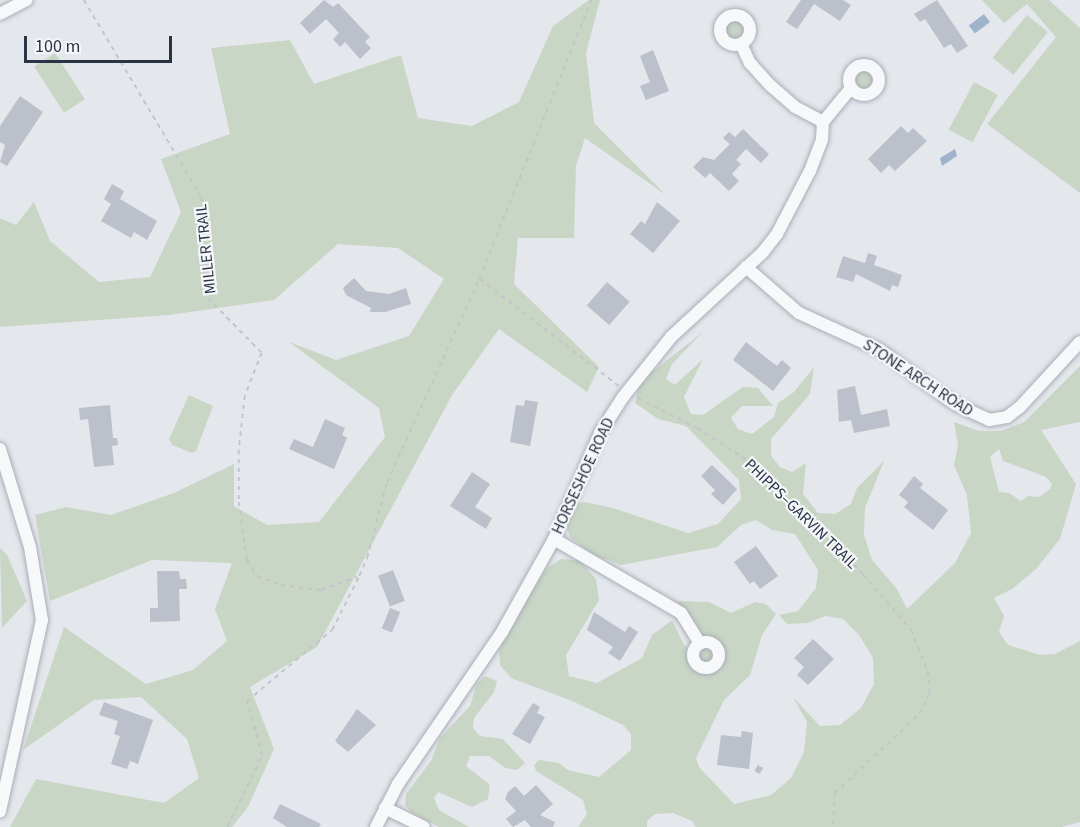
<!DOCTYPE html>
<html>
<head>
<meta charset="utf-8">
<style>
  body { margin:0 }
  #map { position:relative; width:1080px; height:827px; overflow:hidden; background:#e4e7ec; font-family:"Source Sans 3",sans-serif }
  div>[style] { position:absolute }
  .green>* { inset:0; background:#c9d6c5; transform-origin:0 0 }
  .round { border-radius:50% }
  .water>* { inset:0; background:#9fb4cc; transform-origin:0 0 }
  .building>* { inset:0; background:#bbc0ca; transform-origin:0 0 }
  .path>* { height:1.5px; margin-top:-0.75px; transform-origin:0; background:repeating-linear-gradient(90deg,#c2c5cb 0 4.5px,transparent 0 9px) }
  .roads { filter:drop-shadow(0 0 2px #a9aeb7) drop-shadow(0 0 2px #a9aeb7) }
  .minor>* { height:12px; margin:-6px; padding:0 6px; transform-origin:6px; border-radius:6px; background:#f7f8fa }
  .minor>.ring { margin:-6px; padding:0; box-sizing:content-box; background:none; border:12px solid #f7f8fa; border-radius:50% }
  span { translate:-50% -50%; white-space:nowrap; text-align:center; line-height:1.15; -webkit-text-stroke:4.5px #f4f6f9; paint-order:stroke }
  .street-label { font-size:16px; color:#2b3445 }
  .scale { position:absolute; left:24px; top:36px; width:148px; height:27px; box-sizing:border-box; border:3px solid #2b3445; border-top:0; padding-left:8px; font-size:18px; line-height:21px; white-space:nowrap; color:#2b3445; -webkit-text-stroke:4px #f4f6f9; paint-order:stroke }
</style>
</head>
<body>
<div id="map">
  <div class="green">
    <div style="clip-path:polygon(589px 0,600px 0,586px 53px,594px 123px,666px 195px,585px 138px,576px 166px,574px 238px,518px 238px,514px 284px,599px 367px,587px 392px,499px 329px,452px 395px,317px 647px,250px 687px,274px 749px,248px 807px,232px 827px,10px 827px,36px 779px,164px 803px,199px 778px,187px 739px,141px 697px,94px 700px,23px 750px,64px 627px,146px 684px,193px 670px,227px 641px,215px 609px,232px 563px,152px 560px,50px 601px,35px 515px,66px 507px,111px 515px,174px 493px,234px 464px,234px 506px,267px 525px,319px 522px,385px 437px,379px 408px,289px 342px,336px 360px,409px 336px,444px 279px,398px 248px,338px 244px,274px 300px,169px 315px,0 327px,0 218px,16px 225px,34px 202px,50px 241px,99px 282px,150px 277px,181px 212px,161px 159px,230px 134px,211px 48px,290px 40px,314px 84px,401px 55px,418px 118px,472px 126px,519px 102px,553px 26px)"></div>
    <div style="clip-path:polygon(982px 0,1049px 0,1080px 28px,1080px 193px,987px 124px,1056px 37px,1027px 4px,1004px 23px)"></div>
    <div style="left:1027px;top:15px;width:27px;height:55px;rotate:39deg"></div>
    <div class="round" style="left:726px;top:21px;width:18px;height:18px"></div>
    <div style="left:55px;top:53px;width:55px;height:25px;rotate:57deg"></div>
    <div class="round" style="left:856px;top:71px;width:18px;height:18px"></div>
    <div style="left:974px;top:82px;width:27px;height:54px;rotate:28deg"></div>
    <div style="clip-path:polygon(evenodd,703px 332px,672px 364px,666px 379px,675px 385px,703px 359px,684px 397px,691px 414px,703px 415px,743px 387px,758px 388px,773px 406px,742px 406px,731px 418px,738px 429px,752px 434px,774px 417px,778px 403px,794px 392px,814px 367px,810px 394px,771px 439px,771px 456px,780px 467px,792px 472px,806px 463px,803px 494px,818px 513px,835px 514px,851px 504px,857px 488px,884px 461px,865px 508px,864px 535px,872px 560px,897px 589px,907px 609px,955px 563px,971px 533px,967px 495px,954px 465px,958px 445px,954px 422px,979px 431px,1001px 431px,1024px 422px,1080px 366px,1080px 422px,1041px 430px,1076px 484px,1060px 539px,1035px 570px,1012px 589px,994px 598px,1004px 616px,999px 632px,1008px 645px,1040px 655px,1055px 654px,1080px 641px,1080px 822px,1062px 827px,696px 827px,692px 821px,673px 813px,655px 814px,647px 821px,647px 827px,578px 827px,587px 814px,583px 800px,536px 771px,534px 765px,539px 760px,559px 763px,568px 770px,599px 777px,631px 750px,631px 734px,623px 725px,570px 700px,511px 678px,500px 665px,499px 650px,505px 632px,547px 568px,561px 559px,579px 560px,596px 579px,599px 600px,566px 655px,569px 676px,597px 683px,642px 658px,652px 635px,672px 620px,684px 645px,694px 654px,695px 644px,677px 601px,709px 602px,731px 613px,755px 602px,766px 604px,776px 614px,762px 635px,750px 675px,724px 700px,696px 758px,699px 767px,734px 804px,771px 795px,791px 778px,804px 752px,807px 722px,793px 697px,820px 726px,840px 725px,861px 708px,874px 684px,873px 658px,859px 635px,843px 619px,826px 616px,807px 623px,787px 624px,779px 615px,798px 611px,816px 588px,818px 570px,795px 534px,772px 530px,756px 520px,741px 525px,717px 547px,621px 565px,592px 554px,570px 537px,565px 522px,574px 505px,584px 502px,613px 508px,688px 533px,718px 524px,741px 499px,739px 480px,686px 426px,658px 419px,635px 403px,638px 388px,648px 375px,703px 332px,999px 449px,1003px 461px,1046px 477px,1052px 484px,1050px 489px,1039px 497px,1028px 496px,1021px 501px,1009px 493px,999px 492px,990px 457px,999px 449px)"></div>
    <div style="clip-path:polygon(189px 395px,213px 406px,196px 451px,192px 453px,172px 445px,169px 439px)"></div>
    <div style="clip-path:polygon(0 548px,7px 555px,27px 601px,2px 628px)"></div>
    <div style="clip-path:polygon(485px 676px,497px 681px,494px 692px,474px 718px,473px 728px,480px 736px,503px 739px,525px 763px,517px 770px,505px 768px,489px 756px,470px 756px,466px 766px,490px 785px,488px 799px,472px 807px,438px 792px,434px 798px,439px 810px,469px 827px,439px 827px,412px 813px,405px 805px,406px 794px,431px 761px,440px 738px,470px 706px,477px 683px)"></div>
  </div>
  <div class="water">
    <div style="left:984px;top:14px;width:10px;height:19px;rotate:53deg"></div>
    <div style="clip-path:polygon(955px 149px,957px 156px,942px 166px,940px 158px)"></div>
  </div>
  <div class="building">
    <div style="clip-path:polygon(324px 0,333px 7px,338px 3px,370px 37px,365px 42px,371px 48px,360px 59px,345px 42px,340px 47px,333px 39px,339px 33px,326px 19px,310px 34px,300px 23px)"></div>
    <div style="clip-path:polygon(801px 0,843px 0,851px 5px,840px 21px,814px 4px,797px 29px,786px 22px)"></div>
    <div style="clip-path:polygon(937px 0,968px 46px,957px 53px,951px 44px,944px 48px,925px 19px,920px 22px,914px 14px)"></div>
    <div style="clip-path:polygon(653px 50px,669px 91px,646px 100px,640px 86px,650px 82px,640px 56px)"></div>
    <div style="clip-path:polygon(20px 96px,43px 112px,7px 166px,0 162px,5px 145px,0 142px,0 126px)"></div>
    <div style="clip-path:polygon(901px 126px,908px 133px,913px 128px,927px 141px,895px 171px,889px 165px,881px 173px,868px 159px)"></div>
    <div style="clip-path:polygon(743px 129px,769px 154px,761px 163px,746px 149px,736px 160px,741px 164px,732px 174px,739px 181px,729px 191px,710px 173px,705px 178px,693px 167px,703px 157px,714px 160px,730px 144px,723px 138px,729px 132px,735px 137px)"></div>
    <div style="clip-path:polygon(112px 184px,124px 191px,120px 199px,157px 221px,147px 240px,134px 232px,131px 238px,101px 221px,111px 204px,104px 199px)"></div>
    <div style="clip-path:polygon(657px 202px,680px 221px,653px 253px,630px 234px,641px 221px,645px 224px)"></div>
    <div style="clip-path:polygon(868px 253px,877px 256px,874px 265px,902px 275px,898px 287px,892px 285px,890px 291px,856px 274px,853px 282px,836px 277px,843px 256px,865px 263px)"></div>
    <div style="clip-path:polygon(354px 278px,366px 291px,389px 294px,406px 288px,411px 304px,385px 312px,370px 312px,371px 308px,346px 295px,343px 288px)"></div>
    <div style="left:607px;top:282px;width:30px;height:31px;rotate:41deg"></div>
    <div style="clip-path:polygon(746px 342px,777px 366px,782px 360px,791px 368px,773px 391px,733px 360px)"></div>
    <div style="clip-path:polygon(855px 386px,861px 415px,887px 409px,890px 426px,854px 433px,851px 420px,839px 422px,837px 390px)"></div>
    <div style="clip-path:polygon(525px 400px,538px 402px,530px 446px,510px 442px,516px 405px,524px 406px)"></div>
    <div style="clip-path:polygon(110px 405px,113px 438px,117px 438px,118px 445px,112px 446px,114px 465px,94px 467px,88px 419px,80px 420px,79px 408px)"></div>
    <div style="clip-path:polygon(325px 419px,345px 428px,342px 435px,347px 438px,334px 469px,289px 449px,294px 439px,313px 447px)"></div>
    <div style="clip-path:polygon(712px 465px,737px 489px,723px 505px,711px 494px,715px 490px,701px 476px)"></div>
    <div style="clip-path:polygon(472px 472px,490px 484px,475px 507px,492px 518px,486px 529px,450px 506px)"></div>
    <div style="clip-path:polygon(914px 476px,923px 484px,920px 488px,948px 510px,933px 530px,904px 507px,908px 502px,899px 495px)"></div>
    <div style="clip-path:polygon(756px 546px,778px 576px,760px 589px,754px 581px,750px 584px,734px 562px)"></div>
    <div style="left:393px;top:570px;width:33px;height:16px;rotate:69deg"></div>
    <div style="clip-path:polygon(157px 571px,179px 571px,180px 579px,186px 579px,187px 589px,179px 589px,180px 621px,150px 622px,150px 608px,158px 608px)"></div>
    <div style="left:390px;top:608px;width:11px;height:22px;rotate:22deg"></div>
    <div style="clip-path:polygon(594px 612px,625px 632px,629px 626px,638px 632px,620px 661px,608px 653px,613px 647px,587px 630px)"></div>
    <div style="clip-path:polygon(813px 639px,834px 659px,808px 685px,797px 675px,804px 667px,794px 658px)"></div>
    <div style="clip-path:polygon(104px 702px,153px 720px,138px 764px,130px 761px,127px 769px,111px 764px,120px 736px,114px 734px,118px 721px,99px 715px)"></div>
    <div style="clip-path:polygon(533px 703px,540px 707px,537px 713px,545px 717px,530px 744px,512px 734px)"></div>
    <div style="clip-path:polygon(357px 709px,376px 725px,348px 752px,335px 741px)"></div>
    <div style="clip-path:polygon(742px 731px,753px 733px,749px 769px,717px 765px,721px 735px,741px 737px)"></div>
    <div style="left:758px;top:765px;width:6px;height:7px;rotate:31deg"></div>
    <div style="clip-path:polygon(536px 785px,553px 804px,540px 815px,555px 822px,553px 827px,531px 827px,525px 820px,513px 827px,506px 819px,516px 811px,505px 799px,508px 792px,515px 786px,524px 796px)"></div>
    <div style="clip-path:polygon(280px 804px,321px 824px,319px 827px,287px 827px,273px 818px)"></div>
  </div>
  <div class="path">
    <div style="left:84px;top:0;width:230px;rotate:59.2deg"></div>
    <div style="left:202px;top:198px;width:100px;rotate:86.6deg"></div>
    <div style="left:208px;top:298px;width:77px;rotate:45.5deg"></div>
    <div style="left:262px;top:353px;width:46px;rotate:111.6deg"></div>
    <div style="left:245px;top:396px;width:54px;rotate:96.3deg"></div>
    <div style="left:239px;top:450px;width:52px;rotate:90deg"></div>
    <div style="left:239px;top:502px;width:59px;rotate:82.1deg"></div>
    <div style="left:247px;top:560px;width:19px;rotate:58deg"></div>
    <div style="left:257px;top:576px;width:26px;rotate:21deg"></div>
    <div style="left:281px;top:585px;width:40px;rotate:7.1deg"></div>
    <div style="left:321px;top:590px;width:38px;rotate:-20deg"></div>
    <div style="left:480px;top:279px;width:175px;rotate:37.6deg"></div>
    <div style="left:638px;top:398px;width:66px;rotate:27deg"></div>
    <div style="left:697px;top:428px;width:65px;rotate:32.5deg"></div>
    <div style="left:752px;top:463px;width:157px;rotate:45deg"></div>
    <div style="left:863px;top:574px;width:74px;rotate:49.4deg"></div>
    <div style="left:911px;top:630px;width:44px;rotate:67.5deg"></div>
    <div style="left:928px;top:671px;width:23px;rotate:85deg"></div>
    <div style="left:930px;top:694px;width:26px;rotate:119deg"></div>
    <div style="left:917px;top:717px;width:112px;rotate:137.2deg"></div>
    <div style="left:835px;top:793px;width:34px;rotate:93deg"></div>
    <div style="left:227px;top:827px;width:79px;rotate:-63.8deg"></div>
    <div style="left:262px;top:756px;width:57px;rotate:-105.3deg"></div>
    <div style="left:247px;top:701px;width:111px;rotate:-39.9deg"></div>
    <div style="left:332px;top:630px;width:60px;rotate:-63.4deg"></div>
    <div style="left:359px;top:576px;width:20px;rotate:-66deg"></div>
    <div style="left:367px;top:558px;width:79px;rotate:-75.3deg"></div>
    <div style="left:387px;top:482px;width:223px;rotate:-65.6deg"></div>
    <div style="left:479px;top:279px;width:301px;rotate:-68.1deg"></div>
  </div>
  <div class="roads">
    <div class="minor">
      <div style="left:0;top:14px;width:30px;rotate:-28deg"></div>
      <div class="ring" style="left:720px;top:15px;width:18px;height:18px"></div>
      <div style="left:741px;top:44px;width:21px;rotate:65deg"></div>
      <div style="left:750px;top:63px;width:31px;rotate:48deg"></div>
      <div style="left:771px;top:86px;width:32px;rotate:41deg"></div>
      <div style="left:795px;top:107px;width:32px;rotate:28deg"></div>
      <div class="ring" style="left:849px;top:65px;width:18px;height:18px"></div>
      <div style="left:746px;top:267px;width:70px;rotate:41deg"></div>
      <div style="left:799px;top:313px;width:89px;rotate:24.6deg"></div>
      <div style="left:880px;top:350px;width:92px;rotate:35.8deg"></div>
      <div style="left:955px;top:404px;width:38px;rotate:25deg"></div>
      <div style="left:989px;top:420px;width:18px;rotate:-9deg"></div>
      <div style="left:1007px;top:417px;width:16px;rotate:-38deg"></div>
      <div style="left:1020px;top:407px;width:88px;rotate:-47.3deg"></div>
      <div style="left:0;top:449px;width:102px;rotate:73deg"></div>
      <div style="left:30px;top:547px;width:74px;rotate:80.7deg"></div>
      <div style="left:42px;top:620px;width:196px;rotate:102.4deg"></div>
      <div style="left:554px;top:539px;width:147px;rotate:30.2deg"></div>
      <div style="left:681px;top:613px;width:36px;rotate:58deg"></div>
      <div class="ring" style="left:693px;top:642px;width:14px;height:14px"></div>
      <div style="left:385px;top:808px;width:43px;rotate:26deg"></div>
      <div style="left:376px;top:827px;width:48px;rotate:-62.9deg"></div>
      <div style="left:398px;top:784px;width:184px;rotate:-55.6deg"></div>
      <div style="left:502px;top:632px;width:107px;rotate:-60.8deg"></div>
      <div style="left:554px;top:539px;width:116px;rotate:-66.5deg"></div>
      <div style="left:600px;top:433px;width:43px;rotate:-57.4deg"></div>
      <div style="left:623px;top:397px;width:77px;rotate:-51.3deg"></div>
      <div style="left:671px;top:337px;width:125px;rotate:-42.7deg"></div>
      <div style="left:763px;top:252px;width:23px;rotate:-52deg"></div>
      <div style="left:777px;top:234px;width:71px;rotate:-62.4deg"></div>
      <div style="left:810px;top:171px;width:33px;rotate:-69deg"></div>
      <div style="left:822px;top:140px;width:18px;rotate:-87deg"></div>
      <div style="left:823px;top:122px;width:44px;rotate:-50.5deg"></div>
    </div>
  </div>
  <div class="street-label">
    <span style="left:206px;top:249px;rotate:-96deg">MILLER TRAIL</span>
    <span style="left:918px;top:378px;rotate:33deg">STONE ARCH ROAD</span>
    <span style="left:583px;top:476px;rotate:-65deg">HORSESHOE ROAD</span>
    <span style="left:801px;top:514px;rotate:44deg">PHIPPS–GARVIN TRAIL</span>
  </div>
  <div class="scale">100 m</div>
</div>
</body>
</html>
